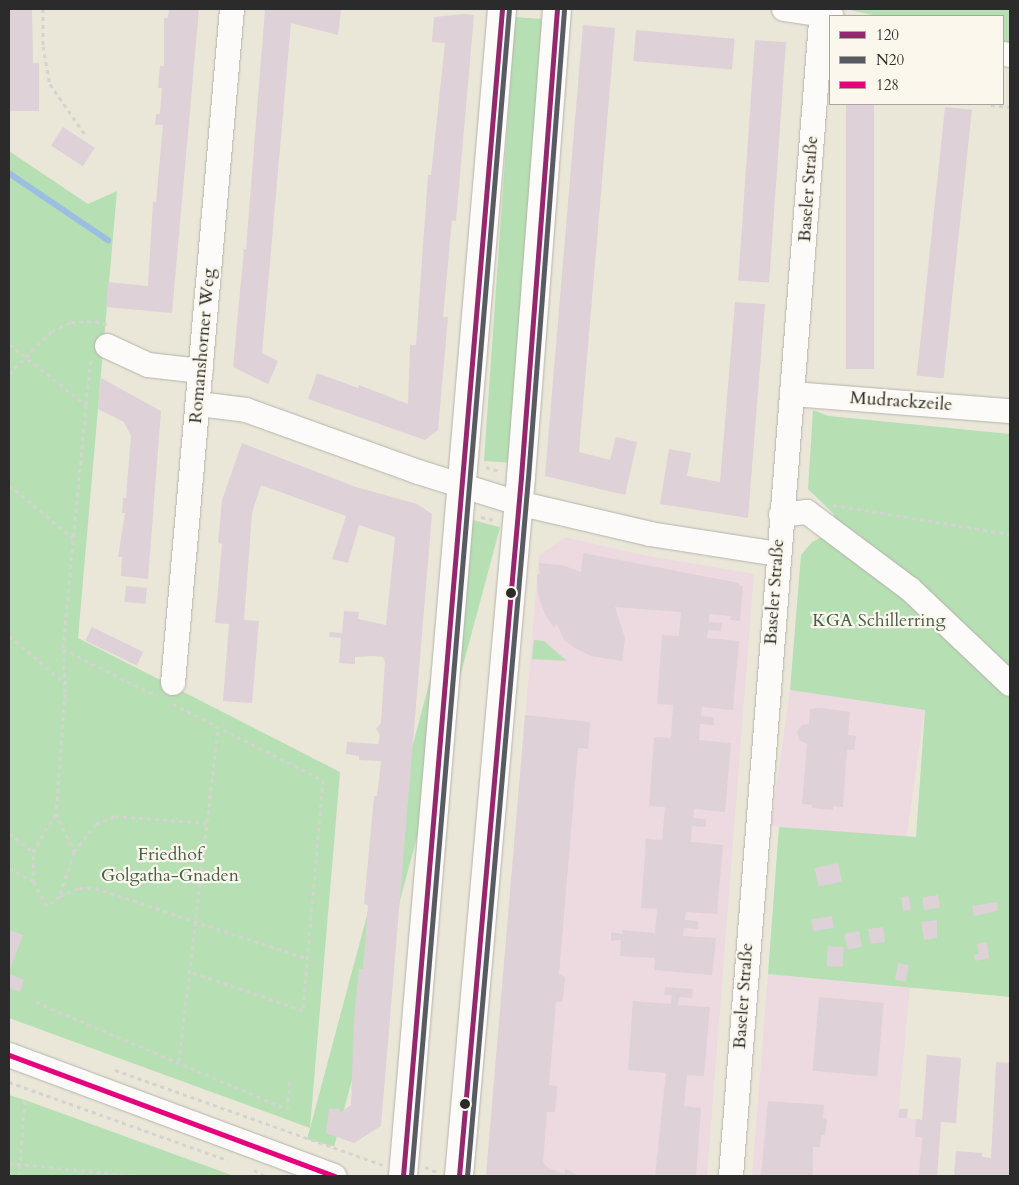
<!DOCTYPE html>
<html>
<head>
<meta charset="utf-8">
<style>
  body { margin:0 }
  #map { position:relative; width:1019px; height:1185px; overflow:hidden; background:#eae7d9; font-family:Cardo,serif }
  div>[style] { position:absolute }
  .built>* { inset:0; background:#eddae0; transform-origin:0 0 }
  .green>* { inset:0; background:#b6dfb4; transform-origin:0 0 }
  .stream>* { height:5.5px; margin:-2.75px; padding:0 2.75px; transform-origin:2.75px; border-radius:2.75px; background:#9bbee2 }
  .building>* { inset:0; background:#ded1d7; transform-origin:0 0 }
  .path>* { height:3px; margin-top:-1.5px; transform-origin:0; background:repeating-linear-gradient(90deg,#d4d3cf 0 4px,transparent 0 8px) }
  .roads { filter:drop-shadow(0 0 1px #b5b3aa) drop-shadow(0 0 1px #b5b3aa) }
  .minor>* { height:24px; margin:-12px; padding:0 12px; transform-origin:12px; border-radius:12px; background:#fcfbf9 }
  .major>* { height:28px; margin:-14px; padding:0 14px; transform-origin:14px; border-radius:14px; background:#fcfbf9 }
  .bus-1>* { height:5px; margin:-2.5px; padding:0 2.5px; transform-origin:2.5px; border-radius:2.5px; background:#95276e }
  .bus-2>* { height:5px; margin:-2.5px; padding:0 2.5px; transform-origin:2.5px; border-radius:2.5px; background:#595b62 }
  .bus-3>* { height:5px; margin:-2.5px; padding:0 2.5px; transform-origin:2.5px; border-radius:2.5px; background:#e5007d }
  .dots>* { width:14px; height:14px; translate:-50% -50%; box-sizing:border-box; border:2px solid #fbf7ec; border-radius:50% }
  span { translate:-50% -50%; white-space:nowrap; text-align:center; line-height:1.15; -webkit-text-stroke:4.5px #fbf7ec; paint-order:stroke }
  .street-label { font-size:18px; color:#2b2b2b }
  .park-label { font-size:18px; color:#485f4b }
  .frame { position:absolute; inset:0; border:10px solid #2b2b2b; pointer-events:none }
  .legend { position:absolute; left:829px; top:15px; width:175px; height:90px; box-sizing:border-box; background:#fbf7ec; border:1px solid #a8a59f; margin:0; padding:6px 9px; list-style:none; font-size:15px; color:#2b2b2b }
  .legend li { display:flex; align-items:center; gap:10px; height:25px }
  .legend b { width:25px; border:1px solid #a8a59f }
</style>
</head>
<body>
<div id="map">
  <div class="built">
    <div style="clip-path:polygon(565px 537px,638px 554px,754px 574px,707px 1176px,486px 1176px,539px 556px)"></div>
    <div style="left:790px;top:690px;width:136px;height:137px;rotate:8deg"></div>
    <div style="clip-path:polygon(768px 974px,910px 987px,898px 1117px,941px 1122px,937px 1176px,752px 1176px)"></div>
  </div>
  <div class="green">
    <div style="clip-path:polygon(846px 9px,1010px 9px,1010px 48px,1003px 47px,1003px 16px,877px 16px)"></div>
    <div style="left:515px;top:17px;width:27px;height:445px;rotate:4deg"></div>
    <div style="clip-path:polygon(9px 151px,88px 204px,117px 191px,78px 638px,340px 772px,310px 1128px,9px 1018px)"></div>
    <div style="clip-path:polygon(813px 410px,829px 416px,1010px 434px,1010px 997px,768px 974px,779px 827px,916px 837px,925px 710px,790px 690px,801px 555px,812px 542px,836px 530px,834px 514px,808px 489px)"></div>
    <div style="left:473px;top:520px;width:28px;height:641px;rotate:15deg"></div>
    <div style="clip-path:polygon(534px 640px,544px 641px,567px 661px,532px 659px)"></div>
    <div style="clip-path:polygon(9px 1095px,25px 1100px,234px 1176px,9px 1176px)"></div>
  </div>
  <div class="stream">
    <div style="left:9px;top:173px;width:120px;rotate:34.1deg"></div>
  </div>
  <div class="building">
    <div style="clip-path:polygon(9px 9px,32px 9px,33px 63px,39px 63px,39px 111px,10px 111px)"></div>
    <div style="clip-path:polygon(169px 9px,199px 9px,172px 313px,106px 307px,108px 282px,148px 286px,153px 202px,156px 202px,163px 125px,155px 125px,156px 114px,160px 114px,162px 88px,158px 88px,160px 66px,164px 66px,164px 18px,168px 18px)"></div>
    <div style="clip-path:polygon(265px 9px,341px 9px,338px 35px,291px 23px,262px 353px,278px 361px,268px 384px,233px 367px,244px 249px,246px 249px)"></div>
    <div style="clip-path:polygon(464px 14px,474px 15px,456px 221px,452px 220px,443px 317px,448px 317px,438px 430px,425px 440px,308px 399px,317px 373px,358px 388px,359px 385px,408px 404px,410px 345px,416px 345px,428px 175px,431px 175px,445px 43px,432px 42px,434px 17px)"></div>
    <div style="clip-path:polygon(583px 25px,615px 28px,579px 452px,610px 460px,616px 437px,637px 442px,625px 495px,545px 476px)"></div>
    <div style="left:636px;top:30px;width:99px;height:31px;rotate:5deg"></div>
    <div style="left:755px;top:40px;width:31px;height:241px;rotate:4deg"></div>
    <div style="left:846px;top:104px;width:28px;height:265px"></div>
    <div style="left:945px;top:107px;width:27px;height:270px;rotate:6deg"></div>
    <div style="left:63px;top:127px;width:38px;height:22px;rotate:33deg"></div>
    <div style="clip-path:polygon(735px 302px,765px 304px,748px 518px,660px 504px,669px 449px,691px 453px,687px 476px,720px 482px)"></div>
    <div style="clip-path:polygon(101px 378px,161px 411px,148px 579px,121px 576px,122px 557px,118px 557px,125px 513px,122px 513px,123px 498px,126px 498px,131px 436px,124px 422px,98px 409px)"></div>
    <div style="clip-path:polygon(242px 443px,356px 487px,417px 504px,432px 514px,381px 1126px,354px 1143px,326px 1133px,329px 1108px,339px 1109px,341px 1112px,351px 1105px,354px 1018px,359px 969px,363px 969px,368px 905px,364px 904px,365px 894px,374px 796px,377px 796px,381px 761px,359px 760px,359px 756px,346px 754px,347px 742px,378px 744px,380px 735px,376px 729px,381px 723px,385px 662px,383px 657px,374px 656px,355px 657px,355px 664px,339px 663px,341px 638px,329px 637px,330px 632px,342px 633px,344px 611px,359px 612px,358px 619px,386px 625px,395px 537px,359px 525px,348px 563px,332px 559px,346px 516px,261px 485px,252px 513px,244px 620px,259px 621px,252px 703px,223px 701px,229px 624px,215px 623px,222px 544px,218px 543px,222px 500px)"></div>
    <div style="clip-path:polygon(583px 553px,739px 583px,739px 586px,743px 586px,740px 621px,730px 620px,731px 616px,709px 614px,709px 622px,722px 623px,721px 631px,708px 630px,707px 638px,739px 641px,733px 710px,702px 707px,701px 716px,714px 717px,714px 725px,700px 724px,699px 740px,731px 743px,725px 812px,694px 809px,693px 818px,706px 819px,706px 827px,692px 826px,691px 842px,723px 845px,717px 914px,686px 912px,685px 920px,698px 921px,698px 929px,684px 928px,683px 936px,716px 938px,712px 975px,654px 970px,655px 958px,620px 956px,621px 940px,611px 941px,611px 932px,622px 934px,622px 930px,655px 933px,657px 909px,641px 908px,646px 839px,662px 840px,665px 807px,649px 806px,654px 737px,671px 738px,673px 705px,657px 704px,662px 635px,679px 636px,681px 612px,615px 607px,625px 638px,622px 661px,591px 656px,573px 647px,564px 640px,557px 624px,554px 628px,545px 614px,538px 595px,537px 574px,540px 574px,539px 563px,562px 565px,581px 572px)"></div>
    <div style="left:126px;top:586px;width:21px;height:16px;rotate:5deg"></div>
    <div style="left:92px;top:627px;width:57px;height:15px;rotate:26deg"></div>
    <div style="clip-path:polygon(822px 708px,850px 712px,848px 735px,856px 736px,854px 750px,847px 749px,843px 807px,833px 806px,833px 810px,812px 808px,812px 805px,802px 804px,807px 744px,799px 740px,797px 731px,802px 725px,809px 724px,810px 709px)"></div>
    <div style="clip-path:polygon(525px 715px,590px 722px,588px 749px,578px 748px,559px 974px,565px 977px,563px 996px,562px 1002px,556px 1002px,549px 1085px,557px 1086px,557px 1093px,555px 1112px,547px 1112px,543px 1162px,548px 1168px,564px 1174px,566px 1169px,579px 1176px,486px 1176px)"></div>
    <div style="left:838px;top:863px;width:19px;height:24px;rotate:78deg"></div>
    <div style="left:938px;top:895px;width:13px;height:16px;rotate:81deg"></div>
    <div style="left:909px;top:896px;width:14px;height:8px;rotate:82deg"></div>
    <div style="clip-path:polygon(997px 902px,998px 911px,974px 916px,972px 906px)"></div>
    <div style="left:832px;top:916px;width:12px;height:21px;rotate:81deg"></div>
    <div style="clip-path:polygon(937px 920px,937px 938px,924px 940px,921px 922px)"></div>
    <div style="left:883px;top:927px;width:15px;height:15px;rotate:82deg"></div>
    <div style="clip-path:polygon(9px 930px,23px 935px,9px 972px)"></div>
    <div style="left:859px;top:931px;width:16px;height:15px;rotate:79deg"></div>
    <div style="clip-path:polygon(987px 942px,989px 958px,975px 961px,974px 954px,979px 954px,977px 944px)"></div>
    <div style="left:828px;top:946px;width:16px;height:20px;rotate:4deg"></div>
    <div style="left:898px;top:963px;width:11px;height:17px;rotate:10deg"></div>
    <div style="clip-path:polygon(9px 974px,24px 980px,20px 992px,9px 988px)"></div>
    <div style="clip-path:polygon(665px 987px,693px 989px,692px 998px,679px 997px,678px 1005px,710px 1007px,704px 1076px,687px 1075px,684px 1106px,701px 1108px,696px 1176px,655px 1176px,666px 1073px,628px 1070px,633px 1001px,671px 1004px,672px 995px,664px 995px)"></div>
    <div style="left:819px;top:997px;width:65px;height:74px;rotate:5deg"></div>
    <div style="clip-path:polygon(927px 1055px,961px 1058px,956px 1123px,941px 1122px,937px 1176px,919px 1176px,922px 1137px,915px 1137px,916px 1119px,922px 1120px)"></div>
    <div style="clip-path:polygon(996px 1062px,1010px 1063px,1010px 1176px,954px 1176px,956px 1151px,982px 1153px,982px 1157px,991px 1158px)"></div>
    <div style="clip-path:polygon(768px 1101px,824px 1105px,823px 1118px,827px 1119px,825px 1135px,821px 1135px,820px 1147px,813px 1147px,813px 1176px,761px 1176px)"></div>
    <div style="clip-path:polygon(899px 1109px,908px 1109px,907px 1118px,898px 1118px)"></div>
  </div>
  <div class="path">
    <div style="left:43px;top:9px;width:37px;rotate:90deg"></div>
    <div style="left:43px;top:46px;width:39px;rotate:80deg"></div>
    <div style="left:50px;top:84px;width:63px;rotate:55.3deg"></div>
    <div style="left:991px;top:105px;width:19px;rotate:6deg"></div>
    <div style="left:9px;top:344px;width:98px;rotate:38.4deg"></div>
    <div style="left:86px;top:405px;width:245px;rotate:95.4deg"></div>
    <div style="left:63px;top:649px;width:44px;rotate:87.4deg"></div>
    <div style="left:65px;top:693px;width:120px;rotate:94.3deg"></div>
    <div style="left:9px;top:374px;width:61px;rotate:-45deg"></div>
    <div style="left:52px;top:331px;width:21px;rotate:-25deg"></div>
    <div style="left:71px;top:322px;width:24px;rotate:-2deg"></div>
    <div style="left:95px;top:321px;width:13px;rotate:18deg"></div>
    <div style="left:86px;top:404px;width:45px;rotate:-83.7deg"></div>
    <div style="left:486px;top:467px;width:14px;rotate:17deg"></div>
    <div style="left:9px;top:485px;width:83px;rotate:39.6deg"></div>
    <div style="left:833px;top:505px;width:179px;rotate:9.3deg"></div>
    <div style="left:481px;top:517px;width:14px;rotate:12deg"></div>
    <div style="left:9px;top:636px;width:72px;rotate:39.9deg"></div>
    <div style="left:63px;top:649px;width:105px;rotate:26.6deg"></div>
    <div style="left:173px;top:704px;width:168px;rotate:26.9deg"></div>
    <div style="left:323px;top:780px;width:231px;rotate:95deg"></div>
    <div style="left:303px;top:1010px;width:118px;rotate:-161.3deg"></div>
    <div style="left:56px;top:813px;width:43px;rotate:65.2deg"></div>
    <div style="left:74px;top:852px;width:46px;rotate:107.7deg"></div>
    <div style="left:60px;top:896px;width:16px;rotate:142deg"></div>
    <div style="left:47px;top:906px;width:26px;rotate:-119deg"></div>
    <div style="left:34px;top:883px;width:31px;rotate:-92deg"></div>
    <div style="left:33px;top:852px;width:45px;rotate:-59.5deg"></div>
    <div style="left:9px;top:833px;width:31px;rotate:38deg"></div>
    <div style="left:74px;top:852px;width:36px;rotate:-52deg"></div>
    <div style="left:96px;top:824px;width:21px;rotate:-23deg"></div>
    <div style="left:115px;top:816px;width:93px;rotate:4.3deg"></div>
    <div style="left:9px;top:868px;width:29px;rotate:29deg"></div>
    <div style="left:60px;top:896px;width:21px;rotate:-23deg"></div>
    <div style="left:79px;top:888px;width:16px"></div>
    <div style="left:95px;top:888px;width:225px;rotate:18.4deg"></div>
    <div style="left:36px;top:1002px;width:273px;rotate:23.1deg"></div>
    <div style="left:287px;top:1109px;width:30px;rotate:-84deg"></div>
    <div style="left:179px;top:1061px;width:336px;rotate:-83.3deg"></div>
    <div style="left:115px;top:1070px;width:284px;rotate:19.5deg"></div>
    <div style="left:9px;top:1082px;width:232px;rotate:19.7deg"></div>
    <div style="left:9px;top:1163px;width:128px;rotate:5.8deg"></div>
    <div style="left:425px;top:1167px;width:13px;rotate:23deg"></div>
    <div style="left:254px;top:1170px;width:13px;rotate:29deg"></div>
    <div style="left:19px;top:1176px;width:76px;rotate:-85.5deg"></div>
  </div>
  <div class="roads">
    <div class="minor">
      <div style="left:784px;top:9px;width:48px;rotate:8.5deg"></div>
      <div style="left:1003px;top:54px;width:7px;rotate:8deg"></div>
      <div style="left:107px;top:346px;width:45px;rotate:24.9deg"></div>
      <div style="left:148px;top:365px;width:53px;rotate:6.5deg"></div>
      <div style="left:792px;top:394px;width:219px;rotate:4.5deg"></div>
      <div style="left:199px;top:404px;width:47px;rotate:7.3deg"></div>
      <div style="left:246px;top:410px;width:180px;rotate:19.8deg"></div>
      <div style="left:415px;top:471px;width:108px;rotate:17.3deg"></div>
      <div style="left:518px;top:503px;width:136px;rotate:13.2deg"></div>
      <div style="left:650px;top:534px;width:130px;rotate:8.9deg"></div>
      <div style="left:781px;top:515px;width:26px;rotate:-7deg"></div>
      <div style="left:807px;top:512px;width:129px;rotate:36.8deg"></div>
      <div style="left:910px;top:589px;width:138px;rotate:43.5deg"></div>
      <div style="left:173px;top:683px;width:677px;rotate:-85deg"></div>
      <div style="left:9px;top:1055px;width:347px;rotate:20.4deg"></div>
      <div style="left:731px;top:1176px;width:1171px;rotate:-85.54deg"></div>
    </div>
    <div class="major">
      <div style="left:403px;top:1176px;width:1171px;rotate:-85.15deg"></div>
      <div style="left:459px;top:1176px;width:702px;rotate:-84.93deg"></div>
      <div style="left:521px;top:477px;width:469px;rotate:-85.6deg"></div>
    </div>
  </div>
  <div class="bus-1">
    <div style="left:403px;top:1176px;width:1171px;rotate:-85.15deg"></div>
    <div style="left:459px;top:1176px;width:702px;rotate:-84.93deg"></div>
    <div style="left:521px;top:477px;width:469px;rotate:-85.6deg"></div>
  </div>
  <div class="bus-2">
    <div style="left:411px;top:1176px;width:1170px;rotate:-85.2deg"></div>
    <div style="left:467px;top:1176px;width:701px;rotate:-85.01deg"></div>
    <div style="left:528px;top:478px;width:469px;rotate:-85.6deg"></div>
  </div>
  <div class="bus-3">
    <div style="left:9px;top:1055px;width:347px;rotate:20.4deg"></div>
  </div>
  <div class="dots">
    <div style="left:511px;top:593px;background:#2b2b2b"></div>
    <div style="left:465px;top:1104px;background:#2b2b2b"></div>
  </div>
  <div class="street-label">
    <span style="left:809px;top:189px;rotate:-86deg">Baseler Straße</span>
    <span style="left:203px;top:346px;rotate:-85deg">Romanshorner Weg</span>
    <span style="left:901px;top:402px;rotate:4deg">Mudrackzeile</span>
    <span style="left:775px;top:592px;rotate:-86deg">Baseler Straße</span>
    <span style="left:744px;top:996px;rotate:-86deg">Baseler Straße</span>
  </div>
  <div class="park-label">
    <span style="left:879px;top:621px">KGA Schillerring</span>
    <span style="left:170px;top:866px">Friedhof<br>Golgatha-Gnaden</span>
  </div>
  <div class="frame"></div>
  <ul class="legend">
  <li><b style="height:6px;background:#95276e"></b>120</li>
  <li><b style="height:6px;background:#595b62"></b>N20</li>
  <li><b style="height:6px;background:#e5007d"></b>128</li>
  </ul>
</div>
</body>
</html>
